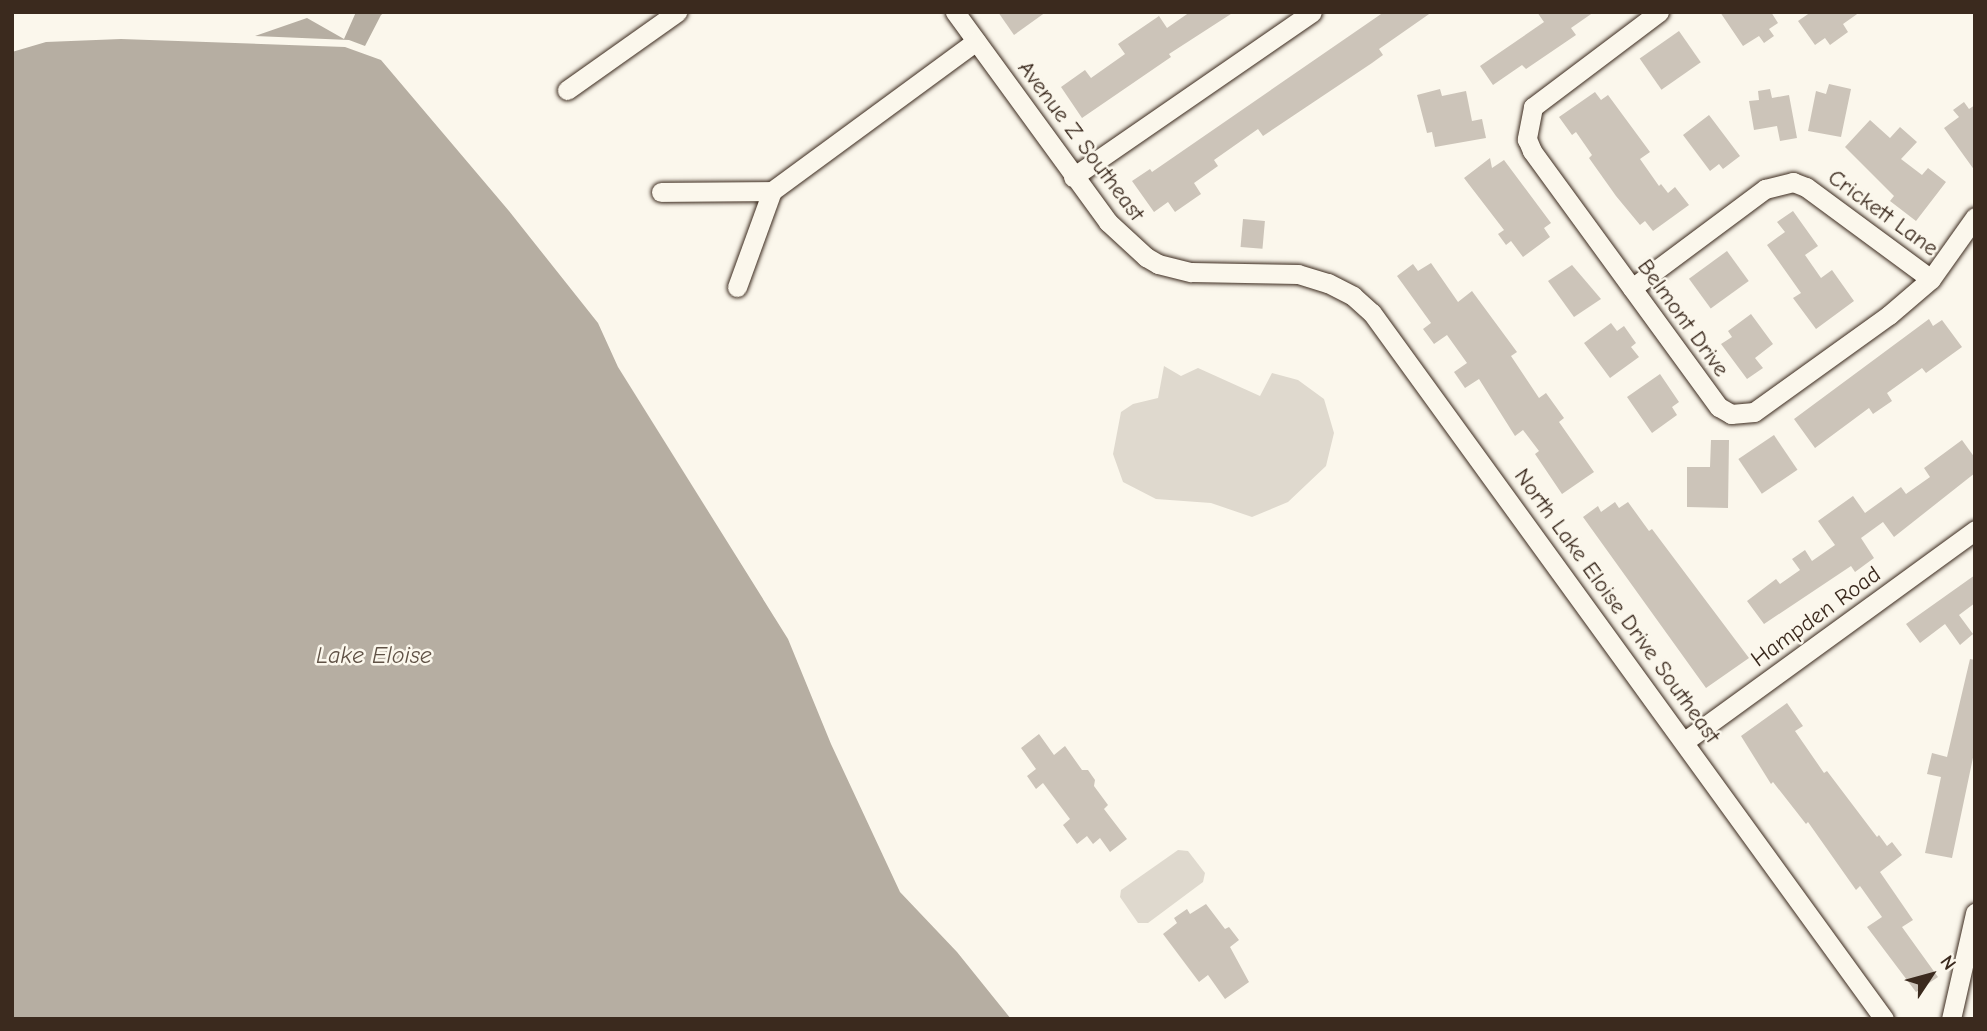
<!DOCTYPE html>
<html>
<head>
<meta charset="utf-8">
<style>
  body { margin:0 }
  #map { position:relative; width:1987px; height:1031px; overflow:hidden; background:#fbf7ec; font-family:"Comic Neue",sans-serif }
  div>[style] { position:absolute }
  .green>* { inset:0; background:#dfd9ce }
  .water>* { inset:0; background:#b6aea2 }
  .building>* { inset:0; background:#ccc4b9; transform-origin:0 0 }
  .roads { filter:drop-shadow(0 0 2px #3b2a1e) drop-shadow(0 0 2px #3b2a1e) }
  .minor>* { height:19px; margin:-9.5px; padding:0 9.5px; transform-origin:9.5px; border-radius:9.5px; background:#fbf7ec }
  span { translate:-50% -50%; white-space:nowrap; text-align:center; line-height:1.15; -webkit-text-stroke:5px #fbf7ec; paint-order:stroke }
  .street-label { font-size:23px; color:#3b2a1e }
  .water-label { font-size:24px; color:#605246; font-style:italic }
  .frame { position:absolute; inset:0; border:14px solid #3b2a1e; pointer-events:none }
  .north { position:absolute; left:1896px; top:940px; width:70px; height:70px; -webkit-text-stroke:5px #fbf7ec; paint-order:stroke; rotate:54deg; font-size:19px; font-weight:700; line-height:28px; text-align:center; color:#3b2a1e }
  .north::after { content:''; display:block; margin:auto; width:24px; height:32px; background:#3b2a1e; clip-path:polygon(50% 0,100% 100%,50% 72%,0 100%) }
</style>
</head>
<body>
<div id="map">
  <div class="green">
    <div style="clip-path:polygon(1164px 366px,1181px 376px,1198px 368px,1260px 396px,1272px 373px,1298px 380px,1324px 399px,1334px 433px,1326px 466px,1288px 502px,1252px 517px,1211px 503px,1156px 499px,1123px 482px,1113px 454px,1121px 412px,1133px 404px,1158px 398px)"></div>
    <div style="clip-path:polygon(1178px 850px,1188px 851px,1205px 873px,1203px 882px,1148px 923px,1138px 923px,1120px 897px,1121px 890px)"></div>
  </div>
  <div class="water">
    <div style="clip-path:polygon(356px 12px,385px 12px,381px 15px,365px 46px,349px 40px,255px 36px,307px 18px,344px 39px)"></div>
    <div style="clip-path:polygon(121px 39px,345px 47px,381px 60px,509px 211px,598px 323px,618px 367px,788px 639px,831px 744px,900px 892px,957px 952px,1011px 1019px,12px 1019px,12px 52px,46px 42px)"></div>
  </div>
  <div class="building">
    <div style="clip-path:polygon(998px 12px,1046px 12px,1014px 35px)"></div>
    <div style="clip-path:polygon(1190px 12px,1234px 12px,1169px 54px,1171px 57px,1082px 118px,1061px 87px,1085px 70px,1091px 78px,1125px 54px,1118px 44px,1159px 16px,1167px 28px)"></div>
    <div style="clip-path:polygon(1384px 12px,1432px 12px,1379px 49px,1383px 55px,1372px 63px,1263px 136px,1258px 129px,1214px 160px,1218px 166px,1194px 183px,1201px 194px,1175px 212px,1168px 202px,1154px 212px,1132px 181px,1150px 169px,1152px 172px)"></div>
    <div style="clip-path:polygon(1537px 12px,1594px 12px,1571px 28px,1576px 35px,1526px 69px,1522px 65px,1493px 85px,1480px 66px,1544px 22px)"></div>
    <div style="clip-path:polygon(1720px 12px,1771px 12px,1778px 23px,1769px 29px,1774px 36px,1764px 43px,1759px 36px,1743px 46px)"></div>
    <div style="clip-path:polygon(1811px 12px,1860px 12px,1843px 24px,1848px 32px,1830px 45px,1825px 38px,1815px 45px,1798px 21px)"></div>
    <div style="left:1679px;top:31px;width:38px;height:48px;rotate:55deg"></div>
    <div style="clip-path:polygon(1829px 84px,1851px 89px,1841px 137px,1808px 131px,1816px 91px,1826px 94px)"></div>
    <div style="clip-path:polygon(1440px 89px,1442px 96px,1466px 91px,1472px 121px,1482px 119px,1486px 138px,1435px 147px,1432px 132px,1427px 133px,1417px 95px)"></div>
    <div style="clip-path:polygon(1770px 89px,1772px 98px,1789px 95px,1797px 138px,1780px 141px,1777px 126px,1754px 130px,1749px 101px,1759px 100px,1758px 91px)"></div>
    <div style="clip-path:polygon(1595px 92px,1601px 100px,1608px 95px,1650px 152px,1640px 159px,1659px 186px,1661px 184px,1668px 193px,1675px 187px,1689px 205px,1653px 231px,1645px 221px,1640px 225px,1616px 196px,1589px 158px,1592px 155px,1576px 132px,1572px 135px,1559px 117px)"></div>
    <div style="clip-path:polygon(1964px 102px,1969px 109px,1975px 105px,1975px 171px,1944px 128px,1959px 117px,1953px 110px)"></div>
    <div style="clip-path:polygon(1709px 115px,1740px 156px,1723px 169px,1719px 164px,1710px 171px,1683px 135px)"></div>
    <div style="clip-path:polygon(1870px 120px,1890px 138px,1900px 127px,1917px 142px,1901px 159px,1922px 175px,1928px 168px,1946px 182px,1916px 221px,1890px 201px,1894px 196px,1845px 147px)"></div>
    <div style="clip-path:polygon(1490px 158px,1492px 168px,1504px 160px,1551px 223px,1544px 228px,1550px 237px,1523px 257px,1511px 241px,1506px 245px,1498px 234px,1504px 230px,1464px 178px)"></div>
    <div style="clip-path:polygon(1793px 211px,1818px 246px,1805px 255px,1821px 278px,1832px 270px,1854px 301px,1816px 329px,1793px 298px,1801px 293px,1767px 245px,1785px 232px,1777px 222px)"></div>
    <div style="left:1243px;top:219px;width:22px;height:28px;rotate:5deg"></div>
    <div style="left:1727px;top:251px;width:37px;height:47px;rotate:54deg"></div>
    <div style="clip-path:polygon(1431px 263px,1458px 302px,1472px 291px,1517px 352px,1511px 356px,1539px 398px,1546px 393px,1564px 418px,1559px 422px,1594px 472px,1562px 494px,1535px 454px,1539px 451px,1523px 430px,1515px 436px,1479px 379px,1465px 388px,1454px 372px,1467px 363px,1447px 335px,1434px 344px,1423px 329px,1431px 323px,1397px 276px,1413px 264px,1418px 271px)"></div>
    <div style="clip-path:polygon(1572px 265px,1601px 299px,1574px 317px,1548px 281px)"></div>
    <div style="clip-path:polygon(1751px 314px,1773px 344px,1755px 358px,1763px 368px,1747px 379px,1721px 344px,1732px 337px,1728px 331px)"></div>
    <div style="clip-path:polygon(1929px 319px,1933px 326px,1942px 320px,1962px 347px,1926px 373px,1922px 368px,1887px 393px,1892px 401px,1873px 414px,1869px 408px,1815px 448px,1794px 419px)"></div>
    <div style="clip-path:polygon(1611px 323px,1617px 331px,1624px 326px,1636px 343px,1631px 347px,1639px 357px,1610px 378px,1584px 343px)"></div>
    <div style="clip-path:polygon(1660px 374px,1679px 402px,1672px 407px,1677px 415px,1652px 433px,1627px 397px)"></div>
    <div style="left:1774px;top:435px;width:42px;height:43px;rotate:56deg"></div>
    <div style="clip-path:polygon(1711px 440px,1729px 440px,1728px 508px,1687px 507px,1687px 467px,1710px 467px)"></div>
    <div style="clip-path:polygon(1962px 440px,1975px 458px,1975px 473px,1894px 537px,1883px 522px,1861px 538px,1874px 558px,1855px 572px,1851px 566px,1764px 624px,1747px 601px,1776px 579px,1780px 584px,1800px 570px,1792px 559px,1805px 550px,1812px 561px,1835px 545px,1818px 521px,1853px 496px,1865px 513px,1901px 487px,1906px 494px,1930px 477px,1924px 468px)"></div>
    <div style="clip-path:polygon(1615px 502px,1619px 508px,1628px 502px,1649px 531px,1652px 529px,1749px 658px,1706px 688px,1583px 517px,1598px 506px,1601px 512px)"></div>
    <div style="clip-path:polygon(1975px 575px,1975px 603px,1959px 615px,1973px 634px,1960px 645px,1945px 624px,1920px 643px,1906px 624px)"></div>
    <div style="clip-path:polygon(1970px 659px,1975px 660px,1975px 748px,1952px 858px,1925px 853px,1941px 777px,1927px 774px,1932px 753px,1947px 757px)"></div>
    <div style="clip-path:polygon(1787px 703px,1803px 726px,1795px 731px,1824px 773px,1827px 771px,1877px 837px,1879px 835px,1887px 846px,1892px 842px,1902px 855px,1880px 872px,1913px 920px,1902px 927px,1938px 977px,1916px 992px,1867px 927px,1882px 917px,1860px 886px,1856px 890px,1808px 822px,1806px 824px,1773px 782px,1771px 784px,1741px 736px)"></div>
    <div style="clip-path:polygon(1039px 734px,1054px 755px,1065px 746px,1082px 770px,1088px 770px,1095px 780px,1094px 786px,1108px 805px,1104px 809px,1127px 839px,1110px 852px,1100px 838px,1093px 844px,1087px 836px,1077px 844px,1063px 825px,1070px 819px,1043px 783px,1036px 789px,1027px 776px,1036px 769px,1021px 748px)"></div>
    <div style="clip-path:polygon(1206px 904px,1225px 929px,1229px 927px,1239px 940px,1230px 947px,1249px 982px,1225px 999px,1208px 975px,1199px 982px,1163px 934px,1177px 923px,1174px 918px,1187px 909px,1190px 914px)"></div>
  </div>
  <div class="roads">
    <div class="minor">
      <div style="left:955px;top:12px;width:260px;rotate:53.9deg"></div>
      <div style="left:1108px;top:222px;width:52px;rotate:42.6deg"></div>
      <div style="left:1146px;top:257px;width:14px;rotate:30deg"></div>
      <div style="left:1158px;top:264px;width:34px;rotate:14deg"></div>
      <div style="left:1191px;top:272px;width:107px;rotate:1.1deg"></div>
      <div style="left:1298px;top:274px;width:31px;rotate:17deg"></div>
      <div style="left:1328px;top:283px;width:28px;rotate:27deg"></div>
      <div style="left:1353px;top:296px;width:25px;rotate:42deg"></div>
      <div style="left:1372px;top:313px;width:872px;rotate:54.05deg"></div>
      <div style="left:1659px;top:12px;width:158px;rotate:143deg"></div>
      <div style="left:1533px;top:107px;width:33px;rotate:101deg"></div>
      <div style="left:1527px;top:139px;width:13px;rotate:67deg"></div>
      <div style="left:1532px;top:151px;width:317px;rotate:53.9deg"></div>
      <div style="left:1719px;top:407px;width:14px;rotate:30deg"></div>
      <div style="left:1731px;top:414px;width:23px;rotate:-5deg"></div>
      <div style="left:1754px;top:412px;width:166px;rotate:-35.7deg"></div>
      <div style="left:1889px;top:315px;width:55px;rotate:-40.6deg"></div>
      <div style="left:1931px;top:279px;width:76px;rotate:-54.6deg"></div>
      <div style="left:567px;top:90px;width:135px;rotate:-35.3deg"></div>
      <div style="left:1073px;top:177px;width:290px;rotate:-34.6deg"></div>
      <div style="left:661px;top:192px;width:111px;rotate:-0.5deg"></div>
      <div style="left:772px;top:191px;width:253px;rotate:-36.3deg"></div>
      <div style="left:737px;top:287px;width:102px;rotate:-70deg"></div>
      <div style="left:1632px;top:288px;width:166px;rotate:-36.7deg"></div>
      <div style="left:1765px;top:189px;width:29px;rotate:-14deg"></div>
      <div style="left:1793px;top:182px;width:14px;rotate:21deg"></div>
      <div style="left:1806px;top:187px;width:155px;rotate:36.4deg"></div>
      <div style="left:1685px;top:741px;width:359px;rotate:-36deg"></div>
      <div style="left:1951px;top:1019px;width:109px;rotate:-77.2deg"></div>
    </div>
  </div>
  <div class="street-label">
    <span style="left:1081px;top:141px;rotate:53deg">Avenue Z Southeast</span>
    <span style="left:1883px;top:213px;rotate:36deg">Crickett Lane</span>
    <span style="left:1683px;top:318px;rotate:54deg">Belmont Drive</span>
    <span style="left:1617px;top:606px;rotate:54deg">North Lake Eloise Drive Southeast</span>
    <span style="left:1816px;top:617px;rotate:-36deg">Hampden Road</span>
  </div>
  <div class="water-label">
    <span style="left:374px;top:656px">Lake Eloise</span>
  </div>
  <div class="frame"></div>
  <div class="north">N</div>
</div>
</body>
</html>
